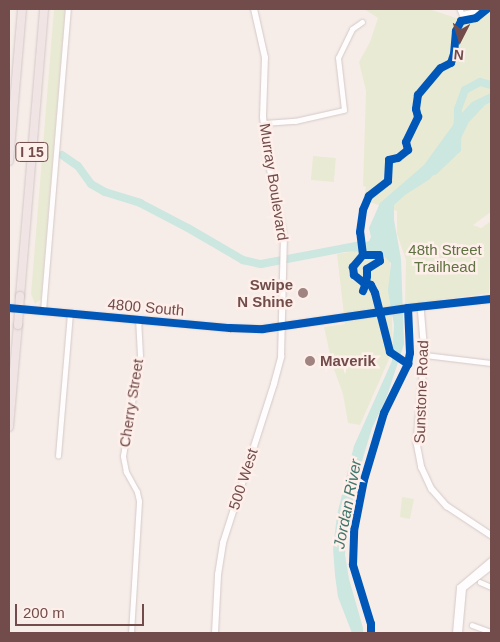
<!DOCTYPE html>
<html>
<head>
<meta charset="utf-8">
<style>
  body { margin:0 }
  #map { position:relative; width:500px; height:642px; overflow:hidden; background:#f6ede9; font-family:Helvetica,sans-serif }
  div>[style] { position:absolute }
  .green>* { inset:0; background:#e9ead4; transform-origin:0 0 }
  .water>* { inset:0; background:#cce6e0 }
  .river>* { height:8px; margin:-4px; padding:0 4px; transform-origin:4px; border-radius:4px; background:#cce6e0 }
  .roads { filter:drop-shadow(0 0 1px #d4c9c6) drop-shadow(0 0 1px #d4c9c6) }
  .street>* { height:4.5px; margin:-2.25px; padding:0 2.25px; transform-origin:2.25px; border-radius:2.25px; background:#fefcfc }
  .secondary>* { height:5.5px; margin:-2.75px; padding:0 2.75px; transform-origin:2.75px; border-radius:2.75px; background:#fefcfc }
  .highway>* { height:8px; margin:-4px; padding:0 4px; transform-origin:4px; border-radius:4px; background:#f0e4e5 }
  .bridges { filter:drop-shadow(0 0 1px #d5c7c5) drop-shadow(0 0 1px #d5c7c5) }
  .highway-bridge>* { height:8px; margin:-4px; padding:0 4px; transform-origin:4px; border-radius:4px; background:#f0e4e5 }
  .cycleway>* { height:8px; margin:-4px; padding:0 4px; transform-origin:4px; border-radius:4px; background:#0057b8 }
  .dots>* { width:14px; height:14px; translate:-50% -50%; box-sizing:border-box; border:2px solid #feefea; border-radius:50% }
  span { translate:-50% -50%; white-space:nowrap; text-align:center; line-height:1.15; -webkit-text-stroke:5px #feefea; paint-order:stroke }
  .shield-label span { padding:1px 4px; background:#feefea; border:1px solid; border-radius:4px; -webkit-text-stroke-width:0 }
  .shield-label { font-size:14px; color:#724c4b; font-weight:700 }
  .street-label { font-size:15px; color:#724c4b }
  .park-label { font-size:15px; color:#5f7241 }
  .poi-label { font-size:15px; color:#724c4b; font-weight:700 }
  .right { translate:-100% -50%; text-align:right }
  .left { translate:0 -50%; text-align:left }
  .water-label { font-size:16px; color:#40776d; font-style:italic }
  .frame { position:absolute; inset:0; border:10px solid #724c4b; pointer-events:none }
  .north { position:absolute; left:435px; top:15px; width:50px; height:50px; -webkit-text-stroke:4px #feefea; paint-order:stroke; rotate:185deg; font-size:14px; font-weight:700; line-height:20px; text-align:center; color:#724c4b }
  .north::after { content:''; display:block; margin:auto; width:18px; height:22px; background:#724c4b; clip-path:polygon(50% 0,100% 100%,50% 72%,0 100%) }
  .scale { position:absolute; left:15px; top:604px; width:129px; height:22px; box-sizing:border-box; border:2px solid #724c4b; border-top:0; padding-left:6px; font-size:15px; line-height:18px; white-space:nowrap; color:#724c4b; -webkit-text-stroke:4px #feefea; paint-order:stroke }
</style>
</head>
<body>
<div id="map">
  <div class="green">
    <div style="clip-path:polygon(54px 9px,65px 9px,41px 299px,35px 304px,31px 294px)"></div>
    <div style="clip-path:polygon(364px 9px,429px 9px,471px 23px,491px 13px,491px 212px,473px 225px,481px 228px,491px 221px,489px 293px,405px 305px,406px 260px,397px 234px,397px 211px,363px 200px,366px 187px,363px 186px,366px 91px,359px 62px,370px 42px,378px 18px)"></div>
    <div style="left:313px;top:156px;width:23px;height:24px;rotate:5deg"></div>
    <div style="clip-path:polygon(367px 249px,380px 251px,390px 261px,393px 350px,360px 425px,348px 423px,343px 394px,332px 364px,324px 327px,345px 324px,337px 254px)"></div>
    <div style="clip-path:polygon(402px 497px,414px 499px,410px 519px,400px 517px)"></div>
  </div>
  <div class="water">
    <div style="clip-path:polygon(491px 93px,491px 102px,485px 105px,469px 122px,460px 140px,430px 179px,405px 195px,394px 205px,394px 220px,401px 259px,404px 344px,386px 399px,372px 428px,359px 471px,347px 529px,345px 555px,349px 579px,363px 628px,363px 633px,352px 633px,338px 597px,335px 575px,333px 549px,337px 515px,354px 446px,392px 361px,394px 325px,388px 291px,391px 263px,382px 254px,374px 251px,338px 252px,369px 241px,371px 237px,369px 228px,380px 203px,424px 165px,461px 114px,472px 102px)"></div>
  </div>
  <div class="river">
    <div style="left:62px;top:155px;width:19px;rotate:35deg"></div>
    <div style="left:78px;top:166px;width:22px;rotate:54deg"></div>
    <div style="left:91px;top:184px;width:16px;rotate:30deg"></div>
    <div style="left:105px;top:192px;width:37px;rotate:17deg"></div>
    <div style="left:140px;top:203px;width:54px;rotate:27.5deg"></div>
    <div style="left:188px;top:228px;width:64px;rotate:30.2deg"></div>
    <div style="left:243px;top:260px;width:18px;rotate:13deg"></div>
    <div style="left:261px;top:264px;width:102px;rotate:-10.8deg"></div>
    <div style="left:434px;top:171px;width:32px;rotate:-44deg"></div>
    <div style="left:457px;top:149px;width:40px;rotate:-88.6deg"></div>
    <div style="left:458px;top:109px;width:20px;rotate:-70deg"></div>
    <div style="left:465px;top:90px;width:17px;rotate:-28deg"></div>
    <div style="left:480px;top:82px;width:11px;rotate:15deg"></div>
  </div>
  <div class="roads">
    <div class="street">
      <div style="left:460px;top:9px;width:5px;rotate:68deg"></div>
      <div style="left:462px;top:14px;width:14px;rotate:-12deg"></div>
      <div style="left:264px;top:123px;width:31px;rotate:-4deg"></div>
      <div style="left:295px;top:121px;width:50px;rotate:-12.7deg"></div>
      <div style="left:344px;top:110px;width:52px;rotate:-96.6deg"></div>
      <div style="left:338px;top:58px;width:32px;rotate:-64deg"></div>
      <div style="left:352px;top:29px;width:12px;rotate:-35deg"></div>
      <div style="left:43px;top:311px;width:303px;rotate:-85.3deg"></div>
      <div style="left:425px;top:355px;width:66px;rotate:6.9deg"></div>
      <div style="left:58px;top:456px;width:144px;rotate:-85.2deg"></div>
      <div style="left:480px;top:582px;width:12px;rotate:24deg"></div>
      <div style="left:472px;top:625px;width:20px;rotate:20deg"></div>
      <div style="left:131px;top:633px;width:132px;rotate:-86.5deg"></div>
      <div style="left:139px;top:501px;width:9px;rotate:-103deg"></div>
      <div style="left:137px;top:492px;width:23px;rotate:-119deg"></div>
      <div style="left:126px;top:472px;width:16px;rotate:-101deg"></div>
      <div style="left:123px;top:456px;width:101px;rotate:-80.4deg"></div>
      <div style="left:140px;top:356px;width:36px;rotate:-93deg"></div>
      <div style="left:455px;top:633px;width:46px;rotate:-85deg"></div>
      <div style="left:459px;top:587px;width:42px;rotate:-40.2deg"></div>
      <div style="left:459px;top:633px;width:45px;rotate:-84.9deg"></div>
      <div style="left:463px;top:588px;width:36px;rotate:-38deg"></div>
    </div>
    <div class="secondary">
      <div style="left:421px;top:306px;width:49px;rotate:85.3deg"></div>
      <div style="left:425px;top:355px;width:88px;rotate:95.2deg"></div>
      <div style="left:417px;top:443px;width:25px;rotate:79deg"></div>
      <div style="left:422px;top:468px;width:23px;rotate:65deg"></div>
      <div style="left:432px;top:489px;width:23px;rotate:49deg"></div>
      <div style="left:447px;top:506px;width:53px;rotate:33.4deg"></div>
      <div style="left:9px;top:308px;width:222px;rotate:5.2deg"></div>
      <div style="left:230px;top:328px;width:33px;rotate:2deg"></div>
      <div style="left:263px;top:329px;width:147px;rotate:-8.2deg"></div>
      <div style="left:408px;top:308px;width:83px;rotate:-6.2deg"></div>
      <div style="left:215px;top:633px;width:58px;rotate:-87deg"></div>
      <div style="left:218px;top:575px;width:32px;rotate:-81deg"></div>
      <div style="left:223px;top:543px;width:167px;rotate:-72.2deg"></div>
      <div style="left:274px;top:384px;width:28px;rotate:-75deg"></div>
      <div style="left:281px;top:357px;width:119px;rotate:-88.6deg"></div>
      <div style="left:284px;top:238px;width:85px;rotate:-101.6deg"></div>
      <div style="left:267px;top:155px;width:38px;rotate:-96deg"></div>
      <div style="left:263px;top:117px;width:59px;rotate:-88.1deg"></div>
      <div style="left:265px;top:58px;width:50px;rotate:-102.7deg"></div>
    </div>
    <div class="highway">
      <div style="left:9px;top:161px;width:153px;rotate:-85.1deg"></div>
      <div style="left:20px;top:296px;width:288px;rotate:-85.2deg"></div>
      <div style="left:9px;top:427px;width:102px;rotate:-85deg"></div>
    </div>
  </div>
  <div class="bridges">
    <div class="highway-bridge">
      <div style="left:18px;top:325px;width:29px;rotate:-86deg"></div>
    </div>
  </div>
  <div class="cycleway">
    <div style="left:363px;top:255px;width:23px;rotate:-97deg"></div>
    <div style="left:360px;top:232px;width:22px;rotate:-82deg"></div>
    <div style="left:363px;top:210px;width:15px;rotate:-67deg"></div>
    <div style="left:369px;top:196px;width:24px;rotate:-38deg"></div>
    <div style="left:388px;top:181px;width:21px;rotate:-87deg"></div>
    <div style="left:389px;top:160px;width:9px;rotate:-13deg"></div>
    <div style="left:398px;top:158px;width:13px;rotate:-39deg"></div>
    <div style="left:408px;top:150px;width:8px;rotate:-104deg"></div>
    <div style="left:406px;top:142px;width:28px;rotate:-64deg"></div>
    <div style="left:418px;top:117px;width:8px;rotate:-104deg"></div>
    <div style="left:416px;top:109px;width:14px;rotate:-82deg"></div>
    <div style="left:418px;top:95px;width:35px;rotate:-50deg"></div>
    <div style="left:441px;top:68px;width:11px;rotate:-27deg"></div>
    <div style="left:451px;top:63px;width:9px;rotate:-72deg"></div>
    <div style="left:454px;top:54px;width:23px;rotate:-85deg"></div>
    <div style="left:456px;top:31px;width:11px;rotate:-63deg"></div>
    <div style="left:461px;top:21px;width:15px;rotate:-11deg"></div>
    <div style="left:476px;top:18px;width:14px;rotate:-39deg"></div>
    <div style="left:363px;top:291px;width:9px;rotate:-69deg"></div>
    <div style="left:366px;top:283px;width:7px;rotate:-82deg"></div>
    <div style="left:367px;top:276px;width:7px;rotate:-90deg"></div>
    <div style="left:367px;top:269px;width:15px;rotate:-32deg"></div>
    <div style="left:380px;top:261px;width:6px;rotate:-99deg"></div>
    <div style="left:379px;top:255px;width:16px;rotate:180deg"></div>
    <div style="left:363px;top:255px;width:16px;rotate:130deg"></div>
    <div style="left:353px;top:267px;width:8px;rotate:83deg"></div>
    <div style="left:354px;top:275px;width:13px;rotate:39deg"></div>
    <div style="left:364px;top:283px;width:2px"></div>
    <div style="left:366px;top:283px;width:5px;rotate:22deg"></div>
    <div style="left:371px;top:285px;width:9px;rotate:63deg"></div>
    <div style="left:375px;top:293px;width:61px;rotate:75.7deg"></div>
    <div style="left:390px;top:352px;width:22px;rotate:34deg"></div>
    <div style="left:9px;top:308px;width:222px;rotate:5.2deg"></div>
    <div style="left:230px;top:328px;width:33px;rotate:2deg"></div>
    <div style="left:263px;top:329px;width:147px;rotate:-8.2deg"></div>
    <div style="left:408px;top:308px;width:83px;rotate:-6.2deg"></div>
    <div style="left:371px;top:633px;width:9px;rotate:-90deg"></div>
    <div style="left:371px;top:624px;width:62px;rotate:-107deg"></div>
    <div style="left:353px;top:565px;width:34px;rotate:-88deg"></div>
    <div style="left:354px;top:531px;width:52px;rotate:-78.9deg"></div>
    <div style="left:364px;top:480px;width:70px;rotate:-73.4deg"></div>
    <div style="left:384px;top:413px;width:55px;rotate:-63.9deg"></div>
    <div style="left:408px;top:364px;width:11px;rotate:-80deg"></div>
    <div style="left:410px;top:353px;width:45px;rotate:-92.5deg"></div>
  </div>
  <div class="dots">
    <div style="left:303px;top:293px;background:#a08482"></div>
    <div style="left:310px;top:361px;background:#a08482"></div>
  </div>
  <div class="shield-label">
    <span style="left:32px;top:152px">I 15</span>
  </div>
  <div class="street-label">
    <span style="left:274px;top:182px;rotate:81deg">Murray Boulevard</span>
    <span style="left:146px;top:307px;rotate:5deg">4800 South</span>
    <span style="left:421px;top:392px;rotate:-88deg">Sunstone Road</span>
    <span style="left:131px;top:403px;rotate:-81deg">Cherry Street</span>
    <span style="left:243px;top:479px;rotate:-72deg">500 West</span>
  </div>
  <div class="park-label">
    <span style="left:445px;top:258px">48th Street<br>Trailhead</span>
  </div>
  <div class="poi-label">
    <span class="right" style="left:293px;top:293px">Swipe<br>N Shine</span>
    <span class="left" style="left:320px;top:361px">Maverik</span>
  </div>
  <div class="water-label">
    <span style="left:348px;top:504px;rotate:-79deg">Jordan River</span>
  </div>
  <div class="frame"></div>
  <div class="north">N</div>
  <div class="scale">200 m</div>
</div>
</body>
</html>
